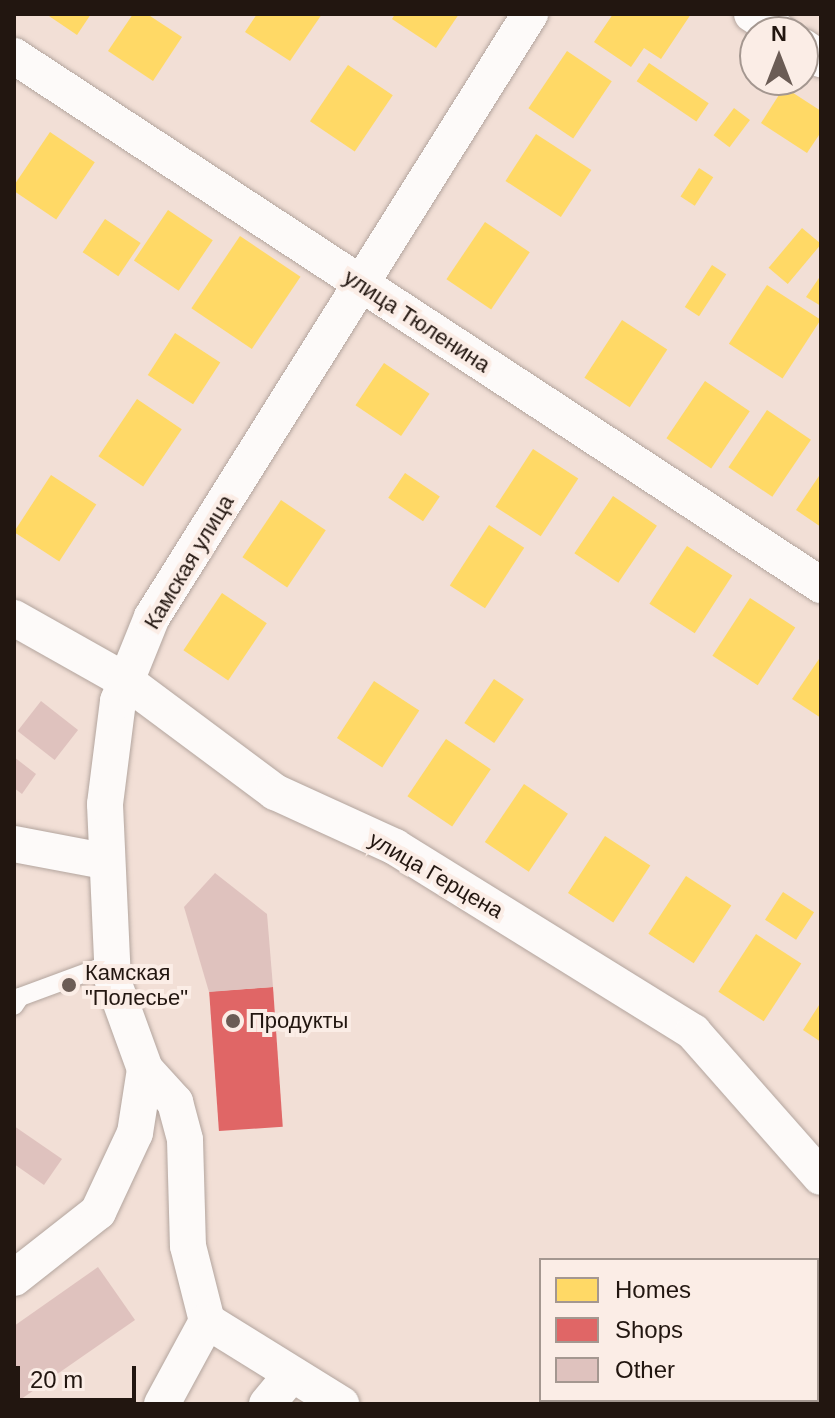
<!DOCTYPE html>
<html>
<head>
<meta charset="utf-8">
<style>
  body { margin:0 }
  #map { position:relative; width:835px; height:1418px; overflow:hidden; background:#f2dfd6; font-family:Arial,sans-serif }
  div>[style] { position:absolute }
  .homes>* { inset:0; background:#ffd966; transform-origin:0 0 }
  .shops>* { inset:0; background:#e06666; transform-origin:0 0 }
  .building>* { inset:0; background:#dfc2be; transform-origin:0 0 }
  .roads { filter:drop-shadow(0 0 2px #b3a59e) drop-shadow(0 0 2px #b3a59e) }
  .lane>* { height:18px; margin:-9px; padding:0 9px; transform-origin:9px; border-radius:9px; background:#fdfaf9 }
  .street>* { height:36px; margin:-18px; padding:0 18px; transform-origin:18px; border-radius:18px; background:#fdfaf9 }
  .dots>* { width:22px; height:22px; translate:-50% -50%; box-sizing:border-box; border:4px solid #fbede6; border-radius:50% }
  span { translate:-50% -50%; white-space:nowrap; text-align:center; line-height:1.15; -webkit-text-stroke:8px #fbede6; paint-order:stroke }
  .street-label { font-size:22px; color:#221610 }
  .poi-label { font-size:22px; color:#221610 }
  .left { translate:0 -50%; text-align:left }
  .frame { position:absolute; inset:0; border:16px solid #221610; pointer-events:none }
  .legend { position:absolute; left:539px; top:1258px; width:280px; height:144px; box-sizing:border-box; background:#fbede6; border:2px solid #a49790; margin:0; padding:10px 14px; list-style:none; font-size:24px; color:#221610 }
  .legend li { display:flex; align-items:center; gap:16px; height:40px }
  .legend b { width:40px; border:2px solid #a49790 }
  .north { position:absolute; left:739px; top:16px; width:80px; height:80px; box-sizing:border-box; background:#fbede6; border:2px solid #a49790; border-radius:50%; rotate:0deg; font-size:22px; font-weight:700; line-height:32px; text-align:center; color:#221610 }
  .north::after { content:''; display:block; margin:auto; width:28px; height:36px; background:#6b5c55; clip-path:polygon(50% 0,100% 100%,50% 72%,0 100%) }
  .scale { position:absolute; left:16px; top:1366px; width:120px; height:36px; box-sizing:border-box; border:4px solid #221610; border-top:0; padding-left:10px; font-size:24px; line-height:28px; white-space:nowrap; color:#221610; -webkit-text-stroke:6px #fbede6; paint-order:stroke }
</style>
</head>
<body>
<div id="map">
  <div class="homes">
    <div style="clip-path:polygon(46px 14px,91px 14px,77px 35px)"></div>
    <div style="clip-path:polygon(133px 14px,147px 14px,182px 37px,153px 81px,108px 51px)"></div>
    <div style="clip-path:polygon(257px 14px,322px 14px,290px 61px,245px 32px)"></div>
    <div style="clip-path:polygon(395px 14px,459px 14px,436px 48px,392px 19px)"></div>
    <div style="clip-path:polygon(613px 14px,691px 14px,661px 59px,644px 48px,631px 67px,594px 42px)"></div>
    <div style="left:567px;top:51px;width:54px;height:69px;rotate:34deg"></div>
    <div style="left:649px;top:63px;width:72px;height:22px;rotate:34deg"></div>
    <div style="left:348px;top:65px;width:54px;height:68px;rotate:34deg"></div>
    <div style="clip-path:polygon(784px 87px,821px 111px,821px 132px,807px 153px,761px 123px)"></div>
    <div style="left:734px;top:108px;width:20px;height:34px;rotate:37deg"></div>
    <div style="left:50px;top:132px;width:54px;height:69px;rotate:34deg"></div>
    <div style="left:536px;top:134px;width:66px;height:56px;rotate:33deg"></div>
    <div style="left:699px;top:168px;width:17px;height:34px;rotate:33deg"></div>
    <div style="left:168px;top:210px;width:54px;height:61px;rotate:34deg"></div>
    <div style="left:105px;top:219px;width:43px;height:40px;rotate:34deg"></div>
    <div style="left:485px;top:222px;width:54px;height:69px;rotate:34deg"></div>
    <div style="left:802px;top:228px;width:25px;height:52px;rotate:40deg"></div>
    <div style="left:240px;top:236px;width:73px;height:87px;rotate:34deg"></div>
    <div style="left:712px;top:265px;width:17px;height:50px;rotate:33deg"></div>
    <div style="clip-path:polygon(821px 275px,821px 306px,806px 297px)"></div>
    <div style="left:767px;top:285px;width:64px;height:70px;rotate:33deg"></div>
    <div style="left:622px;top:320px;width:54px;height:69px;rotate:33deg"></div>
    <div style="left:175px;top:333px;width:54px;height:50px;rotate:33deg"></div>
    <div style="left:384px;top:363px;width:55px;height:51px;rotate:34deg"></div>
    <div style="left:705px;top:381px;width:54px;height:69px;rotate:34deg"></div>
    <div style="left:137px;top:399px;width:54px;height:69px;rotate:34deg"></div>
    <div style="left:767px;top:410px;width:53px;height:69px;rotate:34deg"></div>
    <div style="left:533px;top:449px;width:54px;height:69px;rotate:33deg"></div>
    <div style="left:405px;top:473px;width:42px;height:30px;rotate:34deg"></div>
    <div style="clip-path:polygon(821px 473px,821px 527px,796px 510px)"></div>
    <div style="left:51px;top:475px;width:54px;height:68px;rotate:33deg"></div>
    <div style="left:613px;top:496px;width:53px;height:69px;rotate:34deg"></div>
    <div style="left:281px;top:500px;width:54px;height:69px;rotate:34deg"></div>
    <div style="left:489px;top:525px;width:42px;height:72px;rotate:33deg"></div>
    <div style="left:687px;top:546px;width:54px;height:69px;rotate:33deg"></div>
    <div style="left:222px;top:593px;width:54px;height:69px;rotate:34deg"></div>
    <div style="left:750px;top:598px;width:54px;height:69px;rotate:33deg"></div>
    <div style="clip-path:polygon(821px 656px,821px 718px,792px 699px)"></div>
    <div style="left:494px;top:679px;width:36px;height:53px;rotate:34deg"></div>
    <div style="left:374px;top:681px;width:54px;height:68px;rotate:33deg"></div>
    <div style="left:446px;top:739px;width:54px;height:69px;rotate:34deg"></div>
    <div style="left:524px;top:784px;width:53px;height:70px;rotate:34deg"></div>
    <div style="left:605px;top:836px;width:54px;height:68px;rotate:33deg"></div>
    <div style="left:686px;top:876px;width:54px;height:69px;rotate:33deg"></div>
    <div style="left:783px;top:892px;width:37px;height:33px;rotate:33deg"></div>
    <div style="left:756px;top:934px;width:54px;height:69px;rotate:33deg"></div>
    <div style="clip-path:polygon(821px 1002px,821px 1042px,803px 1030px)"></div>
  </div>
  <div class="shops">
    <div style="left:273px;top:987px;width:140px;height:64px;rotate:86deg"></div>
  </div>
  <div class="building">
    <div style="left:41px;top:701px;width:47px;height:38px;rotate:38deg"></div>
    <div style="clip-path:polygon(14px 757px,36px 774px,22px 794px,14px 788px)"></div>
    <div style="clip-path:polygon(215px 873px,267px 914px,273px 987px,209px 992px,184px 907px)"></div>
    <div style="clip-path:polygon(14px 1126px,62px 1159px,44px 1185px,14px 1164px)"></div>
    <div style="clip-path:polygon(98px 1267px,135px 1320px,14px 1404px,14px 1326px)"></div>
  </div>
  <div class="roads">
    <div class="lane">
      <div style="left:14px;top:1006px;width:11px;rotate:-56deg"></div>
      <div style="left:20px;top:997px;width:98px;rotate:-20.3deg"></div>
      <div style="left:817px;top:1318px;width:6px;rotate:-45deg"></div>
      <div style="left:756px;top:1404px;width:4px;rotate:-76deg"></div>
    </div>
    <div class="street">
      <div style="left:752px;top:14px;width:33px;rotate:33deg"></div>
      <div style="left:803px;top:47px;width:22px;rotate:34deg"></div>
      <div style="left:14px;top:56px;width:965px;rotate:33.25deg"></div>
      <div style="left:14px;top:618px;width:129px;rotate:29.4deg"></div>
      <div style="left:126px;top:681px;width:186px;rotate:36.7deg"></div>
      <div style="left:275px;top:792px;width:132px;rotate:24.6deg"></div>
      <div style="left:395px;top:847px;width:351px;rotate:31.8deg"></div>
      <div style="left:693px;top:1032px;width:193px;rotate:48.6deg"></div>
      <div style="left:14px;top:844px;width:92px;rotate:10.7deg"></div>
      <div style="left:145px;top:1069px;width:45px;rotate:47.7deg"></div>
      <div style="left:175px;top:1102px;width:39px;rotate:75deg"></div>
      <div style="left:185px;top:1140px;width:106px;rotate:88.4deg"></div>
      <div style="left:188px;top:1246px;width:77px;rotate:75.8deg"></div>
      <div style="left:207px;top:1321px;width:158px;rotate:31.8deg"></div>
      <div style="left:14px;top:1278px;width:107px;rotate:-38.2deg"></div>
      <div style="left:98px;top:1212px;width:87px;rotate:-64.9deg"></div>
      <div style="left:135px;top:1133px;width:65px;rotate:-81.1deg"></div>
      <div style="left:145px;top:1069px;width:94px;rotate:-110deg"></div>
      <div style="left:113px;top:981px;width:177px;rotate:-92.6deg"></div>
      <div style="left:105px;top:804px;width:104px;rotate:-82.8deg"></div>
      <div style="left:118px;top:701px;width:91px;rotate:-68deg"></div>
      <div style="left:152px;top:617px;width:712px;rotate:-57.92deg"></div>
      <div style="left:162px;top:1404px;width:94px;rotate:-61.5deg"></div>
      <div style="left:267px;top:1404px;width:35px;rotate:-50deg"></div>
    </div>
  </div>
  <div class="dots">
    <div style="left:69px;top:985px;background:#6b5c55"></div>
    <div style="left:233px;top:1021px;background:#6b5c55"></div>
  </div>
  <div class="street-label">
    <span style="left:417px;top:321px;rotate:33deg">улица Тюленина</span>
    <span style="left:189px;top:562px;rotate:-59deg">Камская улица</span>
    <span style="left:436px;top:875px;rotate:30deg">улица Герцена</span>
  </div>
  <div class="poi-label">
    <span class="left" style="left:85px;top:985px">Камская<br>"Полесье"</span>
    <span class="left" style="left:249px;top:1021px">Продукты</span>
  </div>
  <div class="frame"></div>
  <ul class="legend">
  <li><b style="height:22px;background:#ffd966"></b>Homes</li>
  <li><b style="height:22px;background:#e06666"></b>Shops</li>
  <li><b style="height:22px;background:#dfc2be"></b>Other</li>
  </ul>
  <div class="north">N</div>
  <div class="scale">20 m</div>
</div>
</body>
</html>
